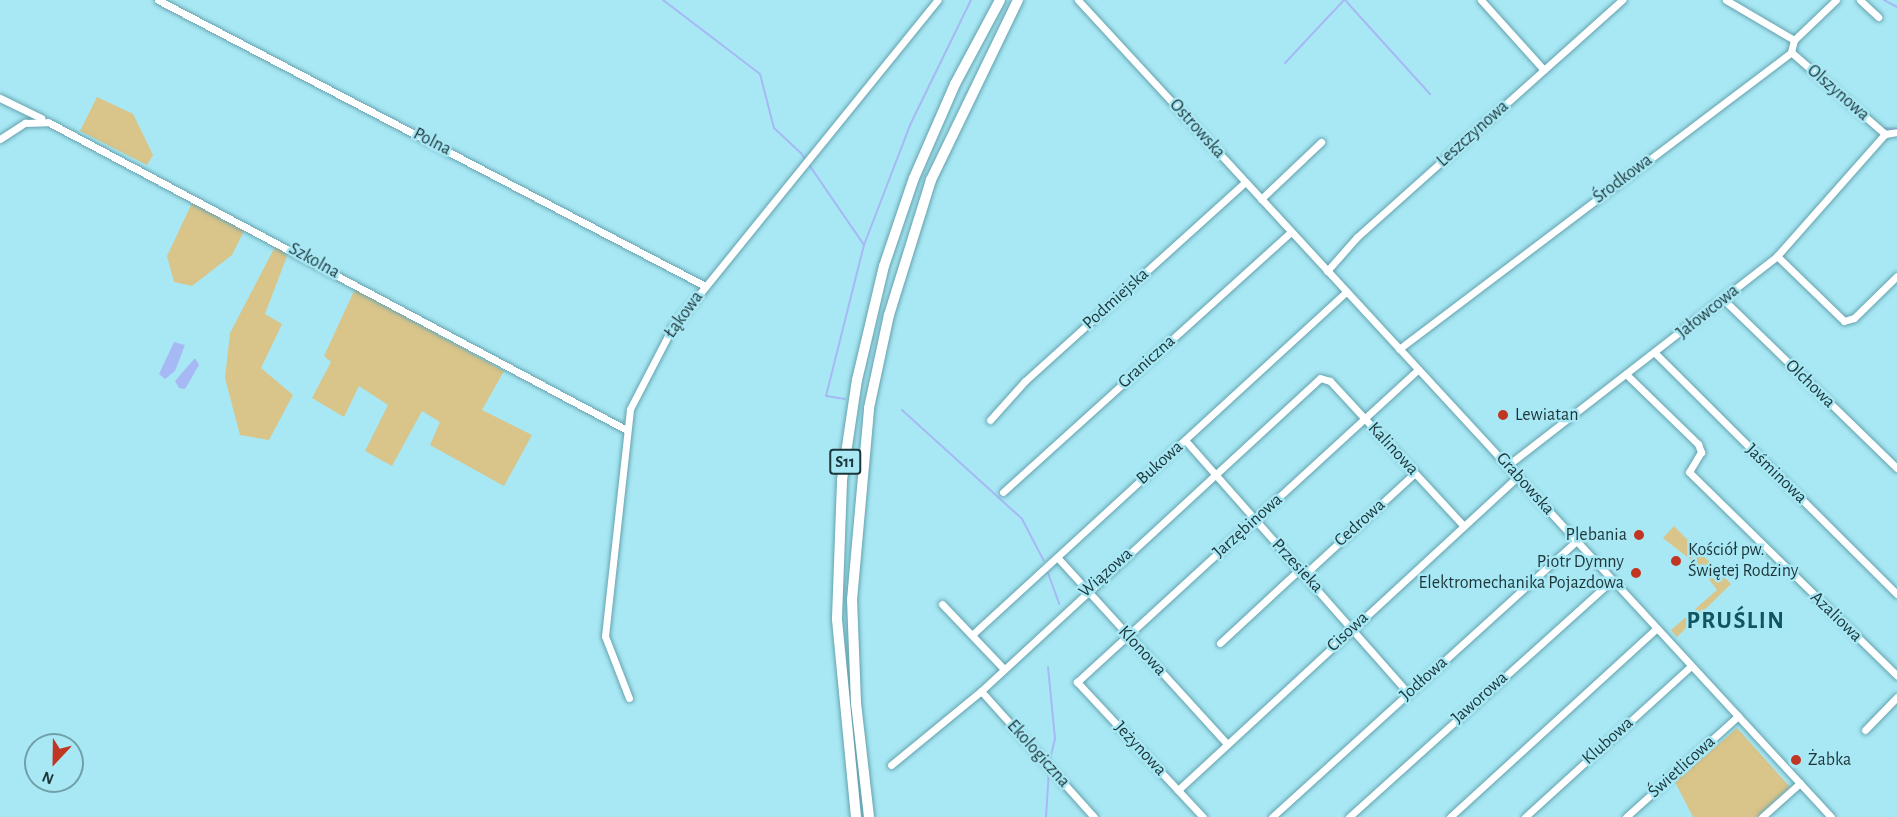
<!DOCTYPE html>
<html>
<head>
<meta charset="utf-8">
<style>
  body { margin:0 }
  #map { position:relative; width:1897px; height:817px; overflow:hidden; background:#a8e8f4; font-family:"Alegreya Sans",sans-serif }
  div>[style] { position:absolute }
  .green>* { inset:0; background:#d9c489 }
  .water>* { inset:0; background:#a6b9f4 }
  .stream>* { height:2px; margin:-1px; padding:0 1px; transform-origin:1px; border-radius:1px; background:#a6b9f4 }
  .roads { filter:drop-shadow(0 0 2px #64a2ae) drop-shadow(0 0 2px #64a2ae) }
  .minor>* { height:7px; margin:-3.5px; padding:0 3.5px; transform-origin:3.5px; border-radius:3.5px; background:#fff }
  .highway>* { height:10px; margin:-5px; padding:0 5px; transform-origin:5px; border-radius:5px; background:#fff }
  .dots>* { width:16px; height:16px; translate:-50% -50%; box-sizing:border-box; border:3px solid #a8e8f4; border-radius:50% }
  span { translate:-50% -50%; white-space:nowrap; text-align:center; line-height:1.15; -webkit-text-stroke:5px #a8e8f4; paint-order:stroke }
  .shield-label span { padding:2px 4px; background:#a8e8f4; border:2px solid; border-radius:4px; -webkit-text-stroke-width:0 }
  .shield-label { font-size:16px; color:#1c363a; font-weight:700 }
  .street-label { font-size:18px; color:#1c363a }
  .poi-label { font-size:18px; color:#1c363a }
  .left { translate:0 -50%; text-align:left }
  .right { translate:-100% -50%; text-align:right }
  .district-label { font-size:24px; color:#115560; font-weight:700; letter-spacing:1.5px }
  .north { position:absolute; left:24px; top:733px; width:60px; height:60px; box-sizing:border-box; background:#a8e8f4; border:2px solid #70a1aa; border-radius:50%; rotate:202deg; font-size:16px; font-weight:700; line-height:24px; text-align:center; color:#1c363a }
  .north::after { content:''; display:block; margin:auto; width:21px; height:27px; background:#c13523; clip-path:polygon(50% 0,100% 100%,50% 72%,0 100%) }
</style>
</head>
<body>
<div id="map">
  <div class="green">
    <div style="clip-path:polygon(97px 97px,133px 114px,153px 155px,147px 165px,80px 131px)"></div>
    <div style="clip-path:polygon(193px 201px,245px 229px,232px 255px,192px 286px,174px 282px,167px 256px)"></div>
    <div style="clip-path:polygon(276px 245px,287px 256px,265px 314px,282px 324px,261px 368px,293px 395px,269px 440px,240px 435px,225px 378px,230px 333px)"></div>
    <div style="clip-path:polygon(355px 289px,504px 371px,482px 410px,532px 435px,504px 486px,430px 445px,440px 422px,422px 411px,392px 466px,365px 451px,388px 405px,359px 386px,344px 417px,312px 398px,331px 362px,324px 356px)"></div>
    <div style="clip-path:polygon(1674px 526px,1731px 584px,1677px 637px,1671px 630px,1717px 590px,1700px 567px,1663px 538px)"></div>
    <div style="clip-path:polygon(1737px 728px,1790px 787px,1757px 817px,1693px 817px,1675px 782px)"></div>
  </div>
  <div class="water">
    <div style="clip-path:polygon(174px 342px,185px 345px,175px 371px,165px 379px,159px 374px)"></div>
    <div style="clip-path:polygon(195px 358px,199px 365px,185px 389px,179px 388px,175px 381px)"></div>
  </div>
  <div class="stream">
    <div style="left:663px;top:0;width:122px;rotate:37.3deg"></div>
    <div style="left:760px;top:74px;width:56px;rotate:75.5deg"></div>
    <div style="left:774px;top:128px;width:37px;rotate:43deg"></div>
    <div style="left:801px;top:153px;width:112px;rotate:55.6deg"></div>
    <div style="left:1345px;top:0;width:127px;rotate:47.9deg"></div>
    <div style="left:1884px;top:0;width:15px;rotate:28deg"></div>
    <div style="left:1285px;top:63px;width:86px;rotate:-46.9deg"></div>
    <div style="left:1883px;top:128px;width:14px;rotate:4deg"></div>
    <div style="left:845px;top:399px;width:19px;rotate:-171deg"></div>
    <div style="left:826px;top:396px;width:156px;rotate:-75.9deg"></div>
    <div style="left:864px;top:245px;width:129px;rotate:-69deg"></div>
    <div style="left:910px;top:125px;width:139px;rotate:-64deg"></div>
    <div style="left:902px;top:410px;width:162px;rotate:42.2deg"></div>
    <div style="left:1022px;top:519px;width:47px;rotate:62.4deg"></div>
    <div style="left:1048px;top:573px;width:33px;rotate:70deg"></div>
    <div style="left:1048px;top:667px;width:72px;rotate:84.4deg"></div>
    <div style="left:1055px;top:739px;width:25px;rotate:104deg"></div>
    <div style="left:1046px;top:817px;width:48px;rotate:-86.4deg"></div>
  </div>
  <div class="roads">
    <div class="minor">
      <div style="left:158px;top:0;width:617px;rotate:27.6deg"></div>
      <div style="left:1078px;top:0;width:1111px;rotate:47.33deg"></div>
      <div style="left:1481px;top:0;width:94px;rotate:48deg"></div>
      <div style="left:1726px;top:0;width:79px;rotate:30.5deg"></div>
      <div style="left:1860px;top:0;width:25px;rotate:43deg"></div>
      <div style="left:1791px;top:52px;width:125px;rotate:41.1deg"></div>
      <div style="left:0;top:98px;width:46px;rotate:26deg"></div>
      <div style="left:1885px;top:134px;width:12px;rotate:-9deg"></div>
      <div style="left:0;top:139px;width:30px;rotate:-33deg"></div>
      <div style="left:25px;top:123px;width:23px;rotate:-2deg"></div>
      <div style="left:48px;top:122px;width:654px;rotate:28.02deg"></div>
      <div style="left:1261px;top:199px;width:83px;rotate:-43.5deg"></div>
      <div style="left:1777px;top:256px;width:93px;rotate:44.1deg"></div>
      <div style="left:1844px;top:321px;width:10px;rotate:-17deg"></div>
      <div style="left:1854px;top:318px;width:60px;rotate:-44.3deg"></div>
      <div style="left:1327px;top:271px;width:45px;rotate:-48.6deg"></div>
      <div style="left:1357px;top:237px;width:356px;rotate:-41.8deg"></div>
      <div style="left:1724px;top:300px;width:241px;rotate:44.2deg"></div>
      <div style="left:1399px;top:349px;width:492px;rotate:-37.1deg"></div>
      <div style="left:1791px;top:52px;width:12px;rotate:-76deg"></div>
      <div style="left:1794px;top:40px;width:58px;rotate:-43.6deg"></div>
      <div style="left:1656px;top:354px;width:340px;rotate:44.9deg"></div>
      <div style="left:1628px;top:376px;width:98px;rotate:44.2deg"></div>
      <div style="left:1698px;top:444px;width:9px;rotate:69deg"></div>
      <div style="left:1701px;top:452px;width:23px;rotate:121deg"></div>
      <div style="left:1689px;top:472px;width:291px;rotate:44.4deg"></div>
      <div style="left:990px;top:420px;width:52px;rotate:-48.1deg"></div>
      <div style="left:1025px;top:381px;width:297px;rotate:-42.1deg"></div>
      <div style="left:1185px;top:440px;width:337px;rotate:48.6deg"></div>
      <div style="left:1508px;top:465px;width:341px;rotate:-37.8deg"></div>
      <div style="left:1777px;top:256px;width:163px;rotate:-48.5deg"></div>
      <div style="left:1003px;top:492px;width:388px;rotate:-42.1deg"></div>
      <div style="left:1057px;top:557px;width:253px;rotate:47.7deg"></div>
      <div style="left:1305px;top:574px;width:149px;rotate:-42.6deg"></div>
      <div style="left:942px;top:604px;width:87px;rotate:46.4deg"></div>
      <div style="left:974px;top:633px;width:505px;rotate:-42.51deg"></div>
      <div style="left:1220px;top:643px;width:109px;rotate:-42.8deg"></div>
      <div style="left:981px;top:691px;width:169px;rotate:48.1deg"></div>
      <div style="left:629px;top:698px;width:66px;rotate:-111.2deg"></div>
      <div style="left:605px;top:636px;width:228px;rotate:-83.7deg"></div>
      <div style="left:630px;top:409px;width:91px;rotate:-62.6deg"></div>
      <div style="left:672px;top:328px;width:422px;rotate:-51deg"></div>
      <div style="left:1865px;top:730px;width:46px;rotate:-45.9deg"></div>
      <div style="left:891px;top:765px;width:117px;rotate:-39.4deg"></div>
      <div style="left:981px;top:691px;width:461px;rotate:-42.7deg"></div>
      <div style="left:1320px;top:378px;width:10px;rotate:17deg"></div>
      <div style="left:1330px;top:381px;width:197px;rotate:47.3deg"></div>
      <div style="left:1178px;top:790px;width:463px;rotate:-42.7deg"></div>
      <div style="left:1203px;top:817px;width:185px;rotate:-133deg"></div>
      <div style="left:1077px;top:682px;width:462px;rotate:-42.5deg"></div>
      <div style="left:1272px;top:817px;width:411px;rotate:-42.2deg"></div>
      <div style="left:1349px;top:817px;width:354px;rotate:-42deg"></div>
      <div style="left:1450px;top:817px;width:280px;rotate:-42.4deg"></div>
      <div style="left:1525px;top:817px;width:224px;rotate:-42.3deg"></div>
      <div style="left:1626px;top:817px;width:151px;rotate:-42deg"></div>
      <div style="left:1762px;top:817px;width:51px;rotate:-41.8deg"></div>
    </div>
    <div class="highway">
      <div style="left:856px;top:817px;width:200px;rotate:-95.5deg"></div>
      <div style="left:837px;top:618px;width:138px;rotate:-87.9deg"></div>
      <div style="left:842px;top:480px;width:101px;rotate:-81.5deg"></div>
      <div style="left:857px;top:380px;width:117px;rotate:-76.7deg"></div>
      <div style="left:884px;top:266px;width:93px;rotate:-71.2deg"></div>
      <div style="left:914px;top:178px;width:103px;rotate:-66.4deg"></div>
      <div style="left:955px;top:84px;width:95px;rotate:-61.8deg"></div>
      <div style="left:869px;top:817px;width:115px;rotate:-96.5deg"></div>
      <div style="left:856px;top:703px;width:103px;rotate:-92.2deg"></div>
      <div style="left:852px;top:600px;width:193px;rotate:-84.9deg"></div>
      <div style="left:869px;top:408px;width:95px;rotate:-77.9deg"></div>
      <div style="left:889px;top:315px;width:141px;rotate:-72.7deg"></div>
      <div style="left:931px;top:180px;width:200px;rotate:-64.2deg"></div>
    </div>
  </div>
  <div class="dots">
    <div style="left:1503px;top:415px;background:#c13523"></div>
    <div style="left:1639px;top:535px;background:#c13523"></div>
    <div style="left:1676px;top:561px;background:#c13523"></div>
    <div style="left:1636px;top:573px;background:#c13523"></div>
    <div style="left:1796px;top:760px;background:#c13523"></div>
  </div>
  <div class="shield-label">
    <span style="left:845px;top:462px">S11</span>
  </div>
  <div class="street-label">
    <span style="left:1838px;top:93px;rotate:41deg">Olszynowa</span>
    <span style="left:1197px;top:129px;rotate:48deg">Ostrowska</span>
    <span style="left:1473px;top:134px;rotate:-42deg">Leszczynowa</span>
    <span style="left:432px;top:142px;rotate:27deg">Polna</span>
    <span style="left:1623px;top:179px;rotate:-37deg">Środkowa</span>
    <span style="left:314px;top:261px;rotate:29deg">Szkolna</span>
    <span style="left:1116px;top:299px;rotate:-42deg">Podmiejska</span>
    <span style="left:1708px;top:312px;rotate:-39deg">Jałowcowa</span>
    <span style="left:684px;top:315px;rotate:-54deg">Łąkowa</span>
    <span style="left:1147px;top:362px;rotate:-42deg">Graniczna</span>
    <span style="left:1810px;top:384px;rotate:44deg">Olchowa</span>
    <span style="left:1393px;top:449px;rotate:47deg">Kalinowa</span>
    <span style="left:1160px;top:463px;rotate:-42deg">Bukowa</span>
    <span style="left:1776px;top:474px;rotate:44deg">Jaśminowa</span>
    <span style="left:1525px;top:484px;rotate:48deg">Grabowska</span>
    <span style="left:1360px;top:523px;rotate:-42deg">Cedrowa</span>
    <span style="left:1248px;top:526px;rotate:-42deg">Jarzębinowa</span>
    <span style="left:1297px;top:566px;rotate:47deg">Przesieka</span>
    <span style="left:1106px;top:573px;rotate:-42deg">Wiązowa</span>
    <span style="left:1836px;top:617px;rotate:44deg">Azaliowa</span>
    <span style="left:1348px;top:632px;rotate:-43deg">Cisowa</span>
    <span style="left:1142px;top:651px;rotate:47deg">Klonowa</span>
    <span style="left:1424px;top:679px;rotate:-42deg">Jodłowa</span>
    <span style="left:1480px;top:698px;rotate:-42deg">Jaworowa</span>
    <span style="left:1608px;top:741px;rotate:-42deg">Klubowa</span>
    <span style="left:1140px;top:749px;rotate:47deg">Jeżynowa</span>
    <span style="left:1038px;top:754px;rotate:48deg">Ekologiczna</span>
    <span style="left:1682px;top:767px;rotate:-42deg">Świetlicowa</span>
  </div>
  <div class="poi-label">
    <span class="left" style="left:1515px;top:415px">Lewiatan</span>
    <span class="right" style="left:1627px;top:535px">Plebania</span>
    <span class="left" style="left:1688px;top:561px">Kościół pw.<br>Świętej Rodziny</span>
    <span class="right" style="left:1624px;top:573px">Piotr Dymny<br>Elektromechanika Pojazdowa</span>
    <span class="left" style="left:1808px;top:760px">Żabka</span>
  </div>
  <div class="district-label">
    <span style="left:1736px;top:622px">PRUŚLIN</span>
  </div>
  <div class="north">N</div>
</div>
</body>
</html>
